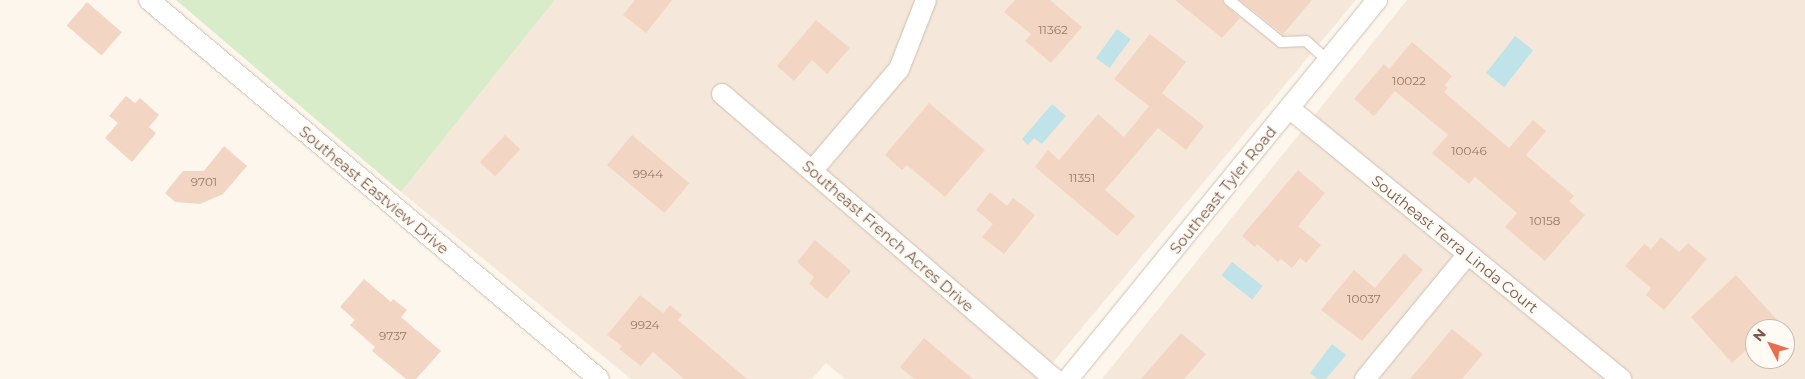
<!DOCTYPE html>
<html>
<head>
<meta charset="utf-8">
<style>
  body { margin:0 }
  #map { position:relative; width:1805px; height:379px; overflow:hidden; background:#fdf6ec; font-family:Montserrat,sans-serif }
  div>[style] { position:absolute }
  .residential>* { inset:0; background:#f5e8da }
  .green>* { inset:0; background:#d8ecc9 }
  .water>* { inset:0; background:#bfe3e8; transform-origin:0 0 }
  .building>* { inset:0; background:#f3d5c3; transform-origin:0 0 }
  .roads { filter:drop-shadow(0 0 1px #d1beb0) drop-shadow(0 0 1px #d1beb0) }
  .service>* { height:10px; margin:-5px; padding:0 5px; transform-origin:5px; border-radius:5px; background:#fff }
  .minor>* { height:20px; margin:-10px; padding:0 10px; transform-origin:10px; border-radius:10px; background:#fff }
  span { translate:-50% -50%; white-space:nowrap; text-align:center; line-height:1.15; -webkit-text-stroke:4.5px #fffaf3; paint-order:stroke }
  .number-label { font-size:12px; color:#987a6a }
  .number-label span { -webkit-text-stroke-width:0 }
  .street-label { font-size:15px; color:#7a5c4d }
  .north { position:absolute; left:1745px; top:319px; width:50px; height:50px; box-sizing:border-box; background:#fffaf3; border:1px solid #cabbb1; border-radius:50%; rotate:310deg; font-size:14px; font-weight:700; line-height:20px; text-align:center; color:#7a5c4d }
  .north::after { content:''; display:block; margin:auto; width:18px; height:22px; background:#e76f51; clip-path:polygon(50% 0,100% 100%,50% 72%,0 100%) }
</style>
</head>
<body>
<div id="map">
  <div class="residential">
    <div style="clip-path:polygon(555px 0,1356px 0,1039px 379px,845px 379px,826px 363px,812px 379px,631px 379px,401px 192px)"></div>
    <div style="clip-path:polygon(evenodd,1407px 0,1805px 0,1805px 379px,1102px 379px,1407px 0,1755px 329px,1785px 329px,1785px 359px,1755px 359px,1755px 329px)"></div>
  </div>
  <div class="green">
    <div style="clip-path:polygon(176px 0,555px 0,401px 192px)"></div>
  </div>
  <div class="water">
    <div style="left:1117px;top:29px;width:17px;height:36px;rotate:36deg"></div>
    <div style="left:1515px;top:36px;width:23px;height:47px;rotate:38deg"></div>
    <div style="clip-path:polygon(1052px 104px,1066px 116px,1042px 144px,1034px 138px,1028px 145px,1022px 139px)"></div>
    <div style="left:1232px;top:262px;width:39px;height:17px;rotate:38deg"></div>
    <div style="clip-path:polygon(1332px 344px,1346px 355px,1326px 379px,1318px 379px,1310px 373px)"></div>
  </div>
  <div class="building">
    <div style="clip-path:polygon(635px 0,672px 0,646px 33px,623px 15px)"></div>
    <div style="clip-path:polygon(1015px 0,1050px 0,1082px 27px,1051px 63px,1025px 41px,1031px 34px,1004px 12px)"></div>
    <div style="clip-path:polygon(1175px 0,1222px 0,1225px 5px,1240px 18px,1222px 38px)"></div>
    <div style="clip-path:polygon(1240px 0,1312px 0,1283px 34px)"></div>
    <div style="left:87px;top:2px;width:46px;height:31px;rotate:41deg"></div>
    <div style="clip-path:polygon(816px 20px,850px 48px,827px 74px,812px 60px,794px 81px,777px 66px)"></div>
    <div style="clip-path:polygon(1150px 34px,1186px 62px,1162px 93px,1204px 126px,1186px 150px,1158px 128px,1105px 190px,1135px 216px,1117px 236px,1035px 167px,1048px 150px,1059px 160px,1098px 114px,1124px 137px,1149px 106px,1114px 79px)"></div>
    <div style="clip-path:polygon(1412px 42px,1452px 76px,1445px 85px,1448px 88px,1444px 92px,1509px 148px,1533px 120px,1546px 131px,1526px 155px,1574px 196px,1569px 201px,1585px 215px,1545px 261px,1505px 227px,1517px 213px,1475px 177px,1469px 184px,1432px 153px,1448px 135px,1395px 91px,1374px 116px,1354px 99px,1384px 64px,1389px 69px)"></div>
    <div style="clip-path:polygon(126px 96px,135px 103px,140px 98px,159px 115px,149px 127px,156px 133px,132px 162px,105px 138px,118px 123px,109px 116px)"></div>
    <div style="clip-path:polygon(929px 103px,985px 150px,945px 197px,907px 165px,902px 170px,885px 155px)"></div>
    <div style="left:505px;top:135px;width:21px;height:37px;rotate:43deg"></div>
    <div style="left:632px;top:135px;width:75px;height:39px;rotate:40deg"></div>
    <div style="clip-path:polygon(224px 146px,247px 166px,223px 194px,200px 204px,175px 202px,165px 193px,183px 171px,204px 171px)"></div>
    <div style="clip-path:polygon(1298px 170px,1325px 193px,1298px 226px,1321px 245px,1306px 263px,1300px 258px,1292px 268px,1281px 259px,1278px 262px,1257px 244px,1255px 247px,1242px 236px)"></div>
    <div style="clip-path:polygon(990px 192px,1007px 206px,1013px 198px,1035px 215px,1004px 254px,982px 237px,993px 224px,976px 210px)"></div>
    <div style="clip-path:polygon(1661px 237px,1679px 252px,1688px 243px,1707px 259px,1664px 310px,1646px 295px,1651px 288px,1625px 266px,1644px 244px,1651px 249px)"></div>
    <div style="clip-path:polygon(815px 240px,851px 271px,827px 299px,809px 284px,814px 277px,797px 262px)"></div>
    <div style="clip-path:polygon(1404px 253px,1423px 270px,1362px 341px,1321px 310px,1354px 270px,1375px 288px)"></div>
    <div style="clip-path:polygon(1736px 275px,1778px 321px,1770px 329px,1755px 329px,1755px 342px,1732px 363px,1691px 317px)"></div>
    <div style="clip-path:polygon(364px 279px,391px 302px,393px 299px,407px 310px,401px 317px,441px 351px,416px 379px,406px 379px,372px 351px,375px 347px,350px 325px,355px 320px,340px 307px)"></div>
    <div style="clip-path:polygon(640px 295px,663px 313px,670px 305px,682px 315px,678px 320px,747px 379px,684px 379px,653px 352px,641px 366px,619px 349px,622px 346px,607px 335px)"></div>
    <div style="clip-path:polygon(1452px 329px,1483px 354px,1462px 379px,1410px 379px)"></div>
    <div style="clip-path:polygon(1181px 333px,1206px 354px,1184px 379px,1141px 379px)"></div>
    <div style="clip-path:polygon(924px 338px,973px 379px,914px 379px,900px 367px)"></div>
  </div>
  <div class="roads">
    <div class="service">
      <div style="left:1229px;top:0;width:67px;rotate:38.9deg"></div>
      <div style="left:1281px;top:42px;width:25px;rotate:-2deg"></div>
      <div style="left:1306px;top:41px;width:28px;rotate:42deg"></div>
    </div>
    <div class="minor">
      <div style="left:149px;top:0;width:588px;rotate:40.1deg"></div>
      <div style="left:722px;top:94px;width:438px;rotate:40.6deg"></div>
      <div style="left:1289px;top:108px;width:429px;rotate:39.2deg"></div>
      <div style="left:812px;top:171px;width:134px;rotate:-49.5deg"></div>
      <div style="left:899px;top:69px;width:74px;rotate:-68.6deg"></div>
      <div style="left:1068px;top:379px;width:489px;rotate:-50.8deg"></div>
      <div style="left:1365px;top:379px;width:162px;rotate:-50.5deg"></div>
    </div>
  </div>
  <div class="number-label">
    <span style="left:1053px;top:30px">11362</span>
    <span style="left:1409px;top:81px">10022</span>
    <span style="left:1469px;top:151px">10046</span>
    <span style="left:648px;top:174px">9944</span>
    <span style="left:1082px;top:178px">11351</span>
    <span style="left:204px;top:182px">9701</span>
    <span style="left:1545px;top:221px">10158</span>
    <span style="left:1364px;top:299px">10037</span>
    <span style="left:645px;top:325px">9924</span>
    <span style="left:393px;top:336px">9737</span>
  </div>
  <div class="street-label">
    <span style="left:374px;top:190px;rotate:40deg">Southeast Eastview Drive</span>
    <span style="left:1223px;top:190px;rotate:-51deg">Southeast Tyler Road</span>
    <span style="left:888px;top:236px;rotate:41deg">Southeast French Acres Drive</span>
    <span style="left:1455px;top:244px;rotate:39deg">Southeast Terra Linda Court</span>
  </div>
  <div class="north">N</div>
</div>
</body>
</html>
